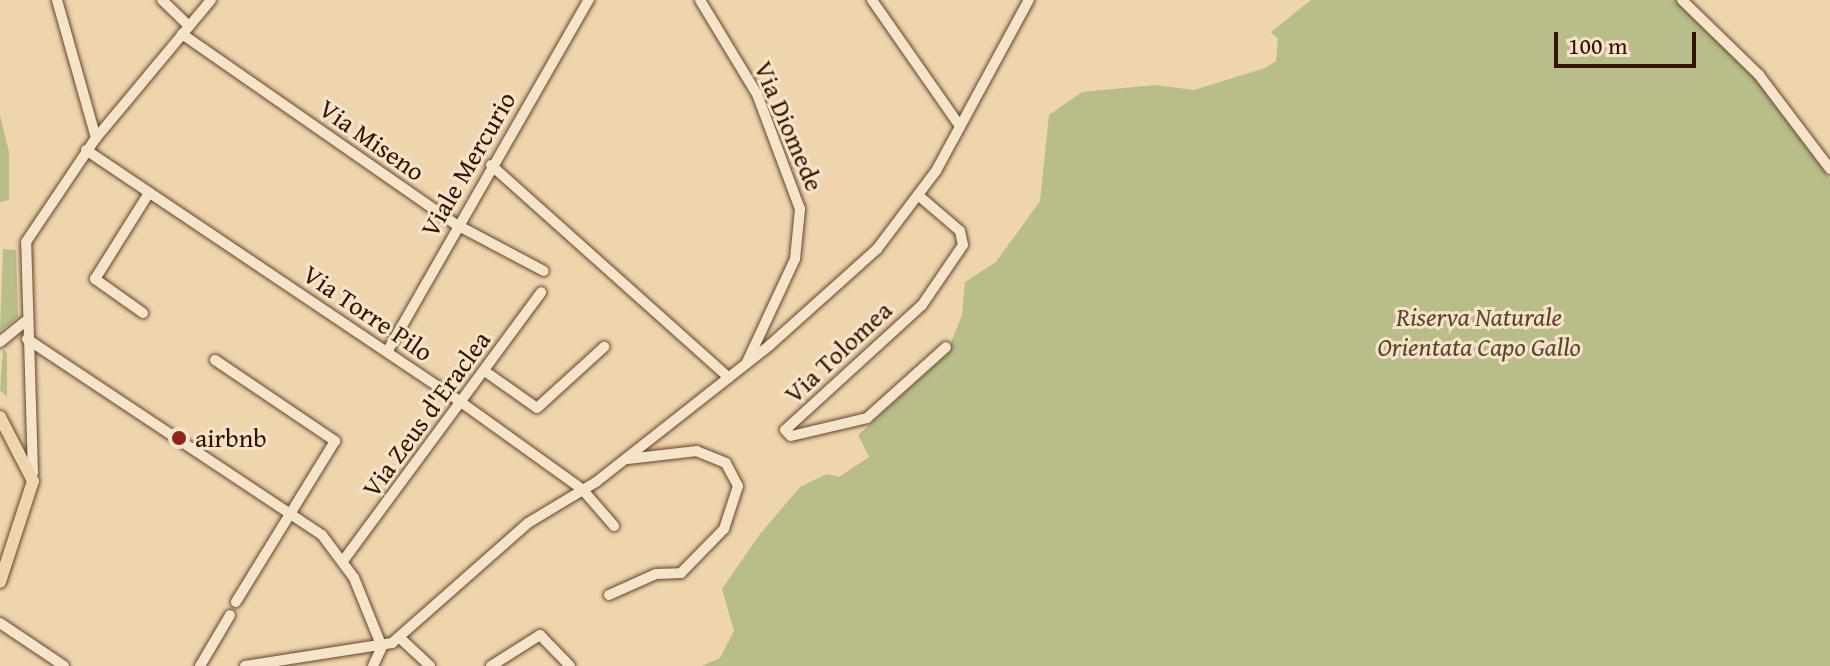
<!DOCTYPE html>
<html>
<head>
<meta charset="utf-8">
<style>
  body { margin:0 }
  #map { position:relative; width:1830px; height:666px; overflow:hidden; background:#efd5ad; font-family:"Gentium Book Plus",serif }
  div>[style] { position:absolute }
  .green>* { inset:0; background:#b8bd8a }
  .roads { filter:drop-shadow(0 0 2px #64442e) drop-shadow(0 0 2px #64442e) }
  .minor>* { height:10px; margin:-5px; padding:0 5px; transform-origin:5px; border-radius:5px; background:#f5e4ca }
  .major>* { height:12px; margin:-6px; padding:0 6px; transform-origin:6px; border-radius:6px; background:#efd5ad }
  .dots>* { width:22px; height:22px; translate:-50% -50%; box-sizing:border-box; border:4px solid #f5e4ca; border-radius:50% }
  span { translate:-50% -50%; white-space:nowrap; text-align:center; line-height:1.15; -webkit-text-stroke:6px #f5e4ca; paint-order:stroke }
  .street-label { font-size:26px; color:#351404 }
  .park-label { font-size:26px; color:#5c472c; font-style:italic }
  .poi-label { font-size:26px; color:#351404 }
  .left { translate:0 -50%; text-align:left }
  .scale { position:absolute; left:1554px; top:32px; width:142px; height:36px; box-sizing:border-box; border:4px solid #351404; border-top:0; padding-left:10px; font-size:24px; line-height:28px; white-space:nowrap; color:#351404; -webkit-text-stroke:6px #f5e4ca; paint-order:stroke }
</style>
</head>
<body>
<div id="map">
  <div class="green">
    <div style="clip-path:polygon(1311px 0,1676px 0,1756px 79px,1830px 179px,1830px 666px,702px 666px,720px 658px,734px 631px,722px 589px,760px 534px,800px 487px,827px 474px,839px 477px,869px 457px,858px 435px,946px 355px,962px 315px,965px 282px,996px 262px,1040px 201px,1049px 115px,1082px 92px,1155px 85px,1194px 90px,1265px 68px,1276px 61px,1278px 39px,1271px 32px)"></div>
    <div style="clip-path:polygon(0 115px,9px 152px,9px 200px,0 202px)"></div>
    <div style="clip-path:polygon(3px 249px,16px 250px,18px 317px,0 331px)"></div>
    <div style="clip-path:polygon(3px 349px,7px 353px,7px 397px,0 390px)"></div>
  </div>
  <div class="roads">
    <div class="minor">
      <div style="left:162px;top:0;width:37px;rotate:44deg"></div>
      <div style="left:700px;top:0;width:110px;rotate:58.8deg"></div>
      <div style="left:757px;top:94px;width:123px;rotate:69.5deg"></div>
      <div style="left:800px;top:209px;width:50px;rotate:95.7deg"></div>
      <div style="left:795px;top:259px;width:114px;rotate:115deg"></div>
      <div style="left:872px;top:0;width:154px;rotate:55.1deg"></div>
      <div style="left:1682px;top:0;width:107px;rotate:44.2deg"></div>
      <div style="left:1759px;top:75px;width:118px;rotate:52.9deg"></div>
      <div style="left:182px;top:34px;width:335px;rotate:34.8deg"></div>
      <div style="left:457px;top:225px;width:98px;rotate:27.9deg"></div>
      <div style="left:96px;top:138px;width:180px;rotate:-50.2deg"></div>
      <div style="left:86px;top:150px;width:448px;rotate:33.9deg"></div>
      <div style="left:458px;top:400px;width:153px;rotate:35.7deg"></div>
      <div style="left:582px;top:489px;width:49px;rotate:49.1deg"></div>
      <div style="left:491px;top:165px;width:319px;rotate:41.8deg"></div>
      <div style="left:918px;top:195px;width:55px;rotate:40.6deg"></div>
      <div style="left:960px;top:231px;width:14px;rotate:78deg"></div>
      <div style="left:963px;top:245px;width:73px;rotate:124.3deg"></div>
      <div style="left:922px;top:305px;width:185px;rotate:137.6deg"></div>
      <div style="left:785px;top:430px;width:8px;rotate:45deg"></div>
      <div style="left:791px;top:436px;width:78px;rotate:-13.3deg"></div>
      <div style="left:867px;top:418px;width:106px;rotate:-41.9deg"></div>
      <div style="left:143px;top:313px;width:59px;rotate:-144.7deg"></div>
      <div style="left:95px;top:279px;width:102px;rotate:-57.9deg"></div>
      <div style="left:27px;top:339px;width:354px;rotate:33.6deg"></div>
      <div style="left:322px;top:535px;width:54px;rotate:53.3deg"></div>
      <div style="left:354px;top:578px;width:74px;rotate:67.9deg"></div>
      <div style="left:0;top:342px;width:33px;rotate:-39deg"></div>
      <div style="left:387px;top:352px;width:406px;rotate:-60.2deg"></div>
      <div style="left:215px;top:360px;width:145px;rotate:34deg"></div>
      <div style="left:335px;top:441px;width:189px;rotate:121.6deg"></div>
      <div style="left:486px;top:372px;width:62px;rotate:35.2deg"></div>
      <div style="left:537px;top:408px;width:91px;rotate:-42.3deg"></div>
      <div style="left:33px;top:473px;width:231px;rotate:-91.7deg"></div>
      <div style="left:26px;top:242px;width:125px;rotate:-56.1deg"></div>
      <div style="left:96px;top:138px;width:143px;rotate:-105.8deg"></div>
      <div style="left:343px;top:561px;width:334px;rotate:-53.6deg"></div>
      <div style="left:609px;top:595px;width:51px;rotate:-24.1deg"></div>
      <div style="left:656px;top:574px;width:25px;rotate:-2deg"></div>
      <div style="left:681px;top:573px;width:62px;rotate:-45.7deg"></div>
      <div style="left:724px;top:529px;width:45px;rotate:-72deg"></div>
      <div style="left:738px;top:486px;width:26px;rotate:-118deg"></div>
      <div style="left:726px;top:463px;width:31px;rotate:-158deg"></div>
      <div style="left:697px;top:451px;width:70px;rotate:173.5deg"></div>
      <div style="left:0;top:623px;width:77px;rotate:33.9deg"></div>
      <div style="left:400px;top:638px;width:41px;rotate:43deg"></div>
      <div style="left:200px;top:666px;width:59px;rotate:-59.5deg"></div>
      <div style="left:245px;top:666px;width:149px;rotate:-8.9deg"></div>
      <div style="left:392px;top:643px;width:181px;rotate:-41.4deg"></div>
      <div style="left:528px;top:523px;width:79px;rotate:-31.1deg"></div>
      <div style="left:596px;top:482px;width:221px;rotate:-38.2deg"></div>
      <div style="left:770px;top:345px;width:144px;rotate:-41.9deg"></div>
      <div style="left:877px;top:249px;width:98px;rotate:-52.9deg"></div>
      <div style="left:936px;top:171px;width:195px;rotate:-61.5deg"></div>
      <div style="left:373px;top:666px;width:21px;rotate:-65deg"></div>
      <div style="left:491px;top:666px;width:58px;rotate:-32.3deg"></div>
      <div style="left:540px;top:635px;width:43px;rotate:45.9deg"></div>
    </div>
    <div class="major">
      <div style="left:0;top:417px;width:72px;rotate:62.7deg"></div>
      <div style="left:33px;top:481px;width:106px;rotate:108.1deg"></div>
    </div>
  </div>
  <div class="dots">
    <div style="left:179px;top:438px;background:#8f2418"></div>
  </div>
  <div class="street-label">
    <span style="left:789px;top:126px;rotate:67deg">Via Diomede</span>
    <span style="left:372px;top:140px;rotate:35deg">Via Miseno</span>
    <span style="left:468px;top:164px;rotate:-60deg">Viale Mercurio</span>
    <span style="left:368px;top:313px;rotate:34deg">Via Torre Pilo</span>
    <span style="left:838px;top:352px;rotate:-43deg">Via Tolomea</span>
    <span style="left:426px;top:414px;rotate:-54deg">Via Zeus d'Eraclea</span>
  </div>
  <div class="park-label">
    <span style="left:1479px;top:332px">Riserva Naturale<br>Orientata Capo Gallo</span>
  </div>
  <div class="poi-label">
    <span class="left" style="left:195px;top:438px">airbnb</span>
  </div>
  <div class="scale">100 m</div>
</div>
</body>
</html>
